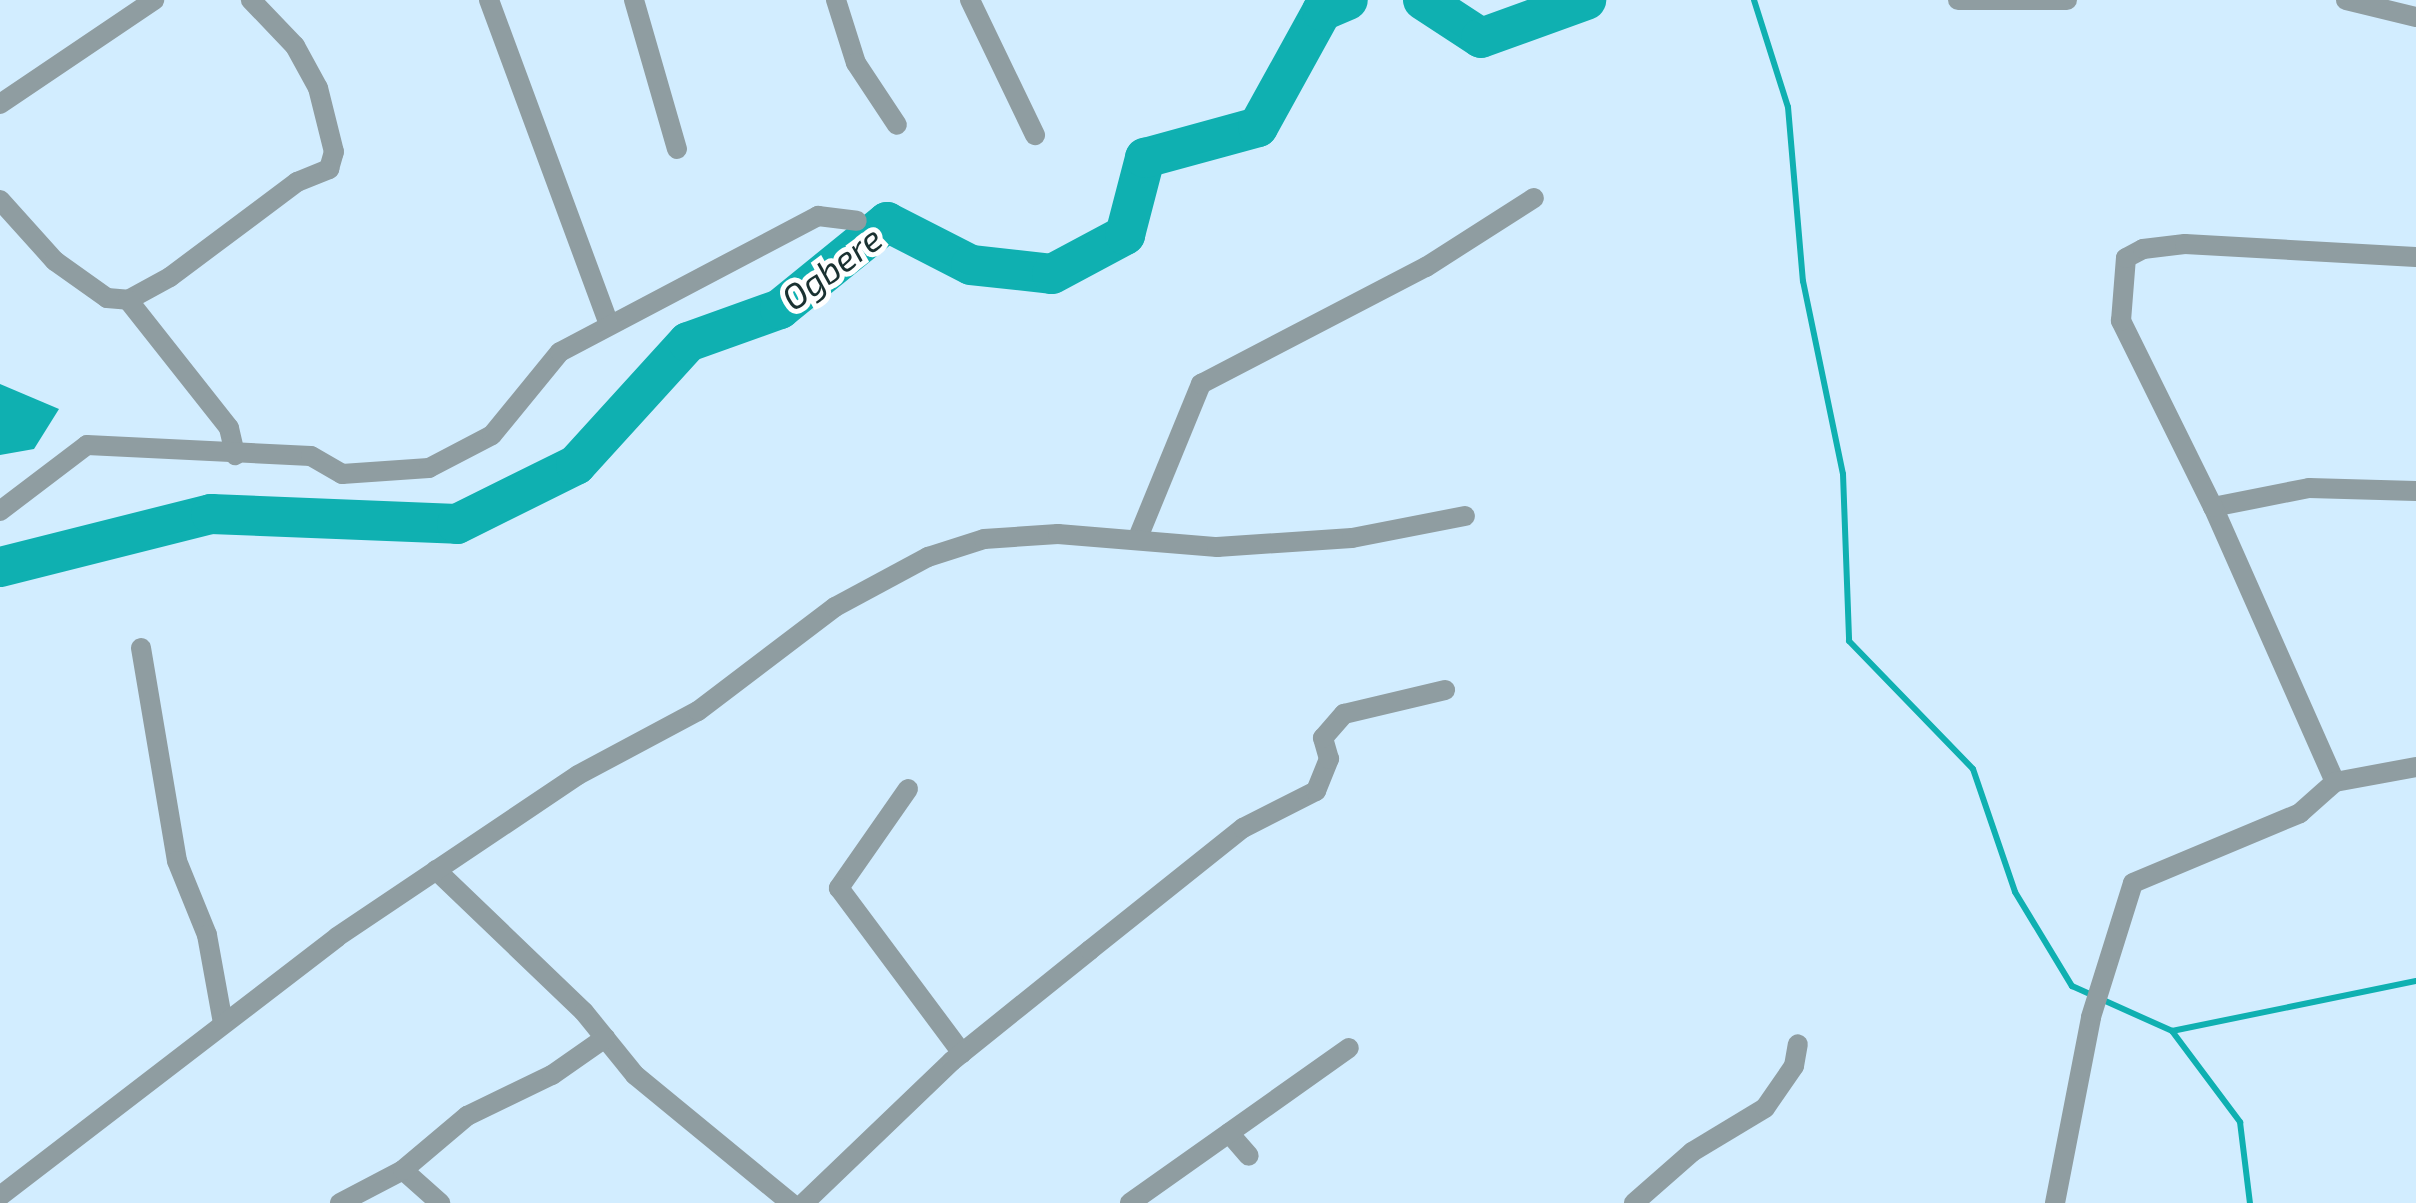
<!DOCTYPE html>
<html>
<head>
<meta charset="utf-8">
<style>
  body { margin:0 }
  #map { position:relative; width:2416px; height:1203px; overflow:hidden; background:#d2edff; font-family:"Exo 2",sans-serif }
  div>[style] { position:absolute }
  .water>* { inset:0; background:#0fb0b1 }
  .stream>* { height:6px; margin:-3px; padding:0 3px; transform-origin:3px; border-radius:3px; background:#0fb0b1 }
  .river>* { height:40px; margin:-20px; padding:0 20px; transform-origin:20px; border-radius:20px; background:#0fb0b1 }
  .street>* { height:20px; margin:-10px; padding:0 10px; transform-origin:10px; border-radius:10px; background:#8f9da1 }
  span { translate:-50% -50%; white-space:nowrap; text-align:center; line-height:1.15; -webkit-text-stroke:10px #fff; paint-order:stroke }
  .water-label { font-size:35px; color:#1a3131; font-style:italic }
</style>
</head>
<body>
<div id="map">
  <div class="water">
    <div style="clip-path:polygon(0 384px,59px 409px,34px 449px,0 455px)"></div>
  </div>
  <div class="stream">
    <div style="left:1754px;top:0;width:112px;rotate:72.4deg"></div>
    <div style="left:1788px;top:107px;width:175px;rotate:85.1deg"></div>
    <div style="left:1803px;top:281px;width:197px;rotate:78.3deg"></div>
    <div style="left:1843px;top:474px;width:167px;rotate:87.9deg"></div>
    <div style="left:1849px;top:641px;width:178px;rotate:45.9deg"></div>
    <div style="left:1973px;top:769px;width:130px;rotate:71.1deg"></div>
    <div style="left:2015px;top:892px;width:110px;rotate:58.8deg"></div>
    <div style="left:2072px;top:986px;width:110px;rotate:24.2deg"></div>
    <div style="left:2172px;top:1031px;width:114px;rotate:53.2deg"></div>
    <div style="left:2240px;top:1122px;width:82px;rotate:83deg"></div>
    <div style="left:2172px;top:1031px;width:249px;rotate:-11.6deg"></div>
  </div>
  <div class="river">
    <div style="left:1423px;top:0;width:69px;rotate:33.2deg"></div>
    <div style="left:1481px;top:38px;width:112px;rotate:-19.9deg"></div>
    <div style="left:0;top:567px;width:218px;rotate:-14.1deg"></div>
    <div style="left:211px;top:514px;width:246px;rotate:2.3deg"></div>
    <div style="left:457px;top:524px;width:133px;rotate:-26.4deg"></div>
    <div style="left:576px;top:465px;width:166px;rotate:-47.7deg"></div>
    <div style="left:688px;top:342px;width:98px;rotate:-19.7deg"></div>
    <div style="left:780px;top:309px;width:138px;rotate:-39.1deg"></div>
    <div style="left:887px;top:222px;width:94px;rotate:27.1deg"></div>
    <div style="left:971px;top:265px;width:81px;rotate:6.3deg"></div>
    <div style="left:1052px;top:274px;width:83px;rotate:-28.1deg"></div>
    <div style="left:1125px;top:235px;width:80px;rotate:-75.4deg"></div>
    <div style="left:1145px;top:158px;width:117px;rotate:-15.3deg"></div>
    <div style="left:1258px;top:127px;width:132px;rotate:-61.1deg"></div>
    <div style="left:1322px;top:11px;width:28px;rotate:-23deg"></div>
  </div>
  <div class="street">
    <div style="left:489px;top:0;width:346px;rotate:69.7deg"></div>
    <div style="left:634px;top:0;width:155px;rotate:73.9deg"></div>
    <div style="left:836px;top:0;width:66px;rotate:72.4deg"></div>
    <div style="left:856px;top:63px;width:74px;rotate:56.5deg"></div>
    <div style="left:970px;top:0;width:150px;rotate:64.3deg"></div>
    <div style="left:1958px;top:0;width:109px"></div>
    <div style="left:2346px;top:0;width:72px;rotate:13.7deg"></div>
    <div style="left:0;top:104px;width:186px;rotate:-34deg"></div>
    <div style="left:0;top:200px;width:82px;rotate:48deg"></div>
    <div style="left:55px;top:261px;width:64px;rotate:35.4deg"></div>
    <div style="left:107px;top:298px;width:21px;rotate:5deg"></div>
    <div style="left:128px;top:300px;width:48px;rotate:-28.7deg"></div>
    <div style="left:170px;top:277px;width:159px;rotate:-36.8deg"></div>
    <div style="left:297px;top:182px;width:35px;rotate:-22deg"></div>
    <div style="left:329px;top:169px;width:18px;rotate:-74deg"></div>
    <div style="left:334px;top:152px;width:66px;rotate:-104deg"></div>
    <div style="left:318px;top:88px;width:48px;rotate:-118.7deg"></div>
    <div style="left:295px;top:46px;width:64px;rotate:-133.7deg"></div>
    <div style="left:128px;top:300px;width:163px;rotate:51.7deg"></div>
    <div style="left:229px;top:428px;width:28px;rotate:77deg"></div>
    <div style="left:2213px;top:507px;width:98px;rotate:-11.2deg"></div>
    <div style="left:2309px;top:488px;width:107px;rotate:1.6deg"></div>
    <div style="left:0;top:511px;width:109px;rotate:-37.2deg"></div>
    <div style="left:87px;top:445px;width:224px;rotate:2.8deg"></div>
    <div style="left:311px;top:456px;width:36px;rotate:30deg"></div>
    <div style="left:342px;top:474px;width:87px;rotate:-3.9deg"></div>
    <div style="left:429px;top:468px;width:71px;rotate:-27.6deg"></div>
    <div style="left:492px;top:435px;width:107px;rotate:-50.7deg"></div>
    <div style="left:560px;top:352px;width:292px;rotate:-27.8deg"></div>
    <div style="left:818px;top:216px;width:39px;rotate:7deg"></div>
    <div style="left:1137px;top:540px;width:169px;rotate:-67.7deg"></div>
    <div style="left:1201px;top:384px;width:254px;rotate:-27.5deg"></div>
    <div style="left:1426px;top:267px;width:128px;rotate:-32.6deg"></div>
    <div style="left:141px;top:648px;width:216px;rotate:80.4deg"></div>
    <div style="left:177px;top:861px;width:80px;rotate:67.9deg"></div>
    <div style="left:207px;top:935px;width:89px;rotate:79.7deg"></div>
    <div style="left:2335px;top:782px;width:301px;rotate:-113.9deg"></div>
    <div style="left:2213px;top:507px;width:208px;rotate:-116.3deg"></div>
    <div style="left:2121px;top:321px;width:63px;rotate:-85.5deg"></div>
    <div style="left:2126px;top:258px;width:19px;rotate:-28deg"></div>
    <div style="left:2143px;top:249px;width:42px;rotate:-6.8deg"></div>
    <div style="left:2185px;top:244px;width:231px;rotate:3.2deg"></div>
    <div style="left:908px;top:789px;width:121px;rotate:124.9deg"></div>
    <div style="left:839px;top:888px;width:206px;rotate:53.3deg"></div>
    <div style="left:436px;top:870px;width:205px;rotate:43.8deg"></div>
    <div style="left:584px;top:1012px;width:81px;rotate:51deg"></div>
    <div style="left:635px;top:1075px;width:202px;rotate:39.4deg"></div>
    <div style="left:1229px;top:1133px;width:30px;rotate:49deg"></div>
    <div style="left:403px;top:1170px;width:50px;rotate:41.7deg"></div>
    <div style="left:0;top:1196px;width:425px;rotate:-37.5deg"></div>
    <div style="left:337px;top:937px;width:290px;rotate:-33.9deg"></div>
    <div style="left:578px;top:775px;width:136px;rotate:-28.1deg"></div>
    <div style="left:698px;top:711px;width:172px;rotate:-37.2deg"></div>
    <div style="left:835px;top:607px;width:106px;rotate:-28.3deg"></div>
    <div style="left:928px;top:557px;width:59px;rotate:-17.8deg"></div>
    <div style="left:984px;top:539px;width:74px;rotate:-3.9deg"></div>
    <div style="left:1058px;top:534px;width:160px;rotate:4.7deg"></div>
    <div style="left:1217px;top:547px;width:135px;rotate:-3.8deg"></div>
    <div style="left:1352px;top:538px;width:115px;rotate:-11deg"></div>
    <div style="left:340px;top:1203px;width:71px;rotate:-27.6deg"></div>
    <div style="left:403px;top:1170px;width:84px;rotate:-40.2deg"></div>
    <div style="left:467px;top:1116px;width:94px;rotate:-25.8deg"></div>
    <div style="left:552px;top:1075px;width:65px;rotate:-34.9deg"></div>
    <div style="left:804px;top:1203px;width:205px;rotate:-43.8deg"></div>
    <div style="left:952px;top:1061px;width:177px;rotate:-38.8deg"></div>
    <div style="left:1090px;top:950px;width:196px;rotate:-38.6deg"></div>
    <div style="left:1243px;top:828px;width:82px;rotate:-26.9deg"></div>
    <div style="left:1316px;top:791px;width:35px;rotate:-68deg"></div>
    <div style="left:1329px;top:759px;width:22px;rotate:-106deg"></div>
    <div style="left:1323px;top:738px;width:32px;rotate:-49deg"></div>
    <div style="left:1344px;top:714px;width:104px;rotate:-13.4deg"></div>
    <div style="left:1130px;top:1203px;width:268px;rotate:-35.3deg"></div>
    <div style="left:1634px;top:1203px;width:77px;rotate:-41.3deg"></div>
    <div style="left:1692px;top:1152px;width:85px;rotate:-31.1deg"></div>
    <div style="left:1765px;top:1108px;width:51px;rotate:-55.4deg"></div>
    <div style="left:1794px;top:1066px;width:22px;rotate:-80deg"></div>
    <div style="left:2055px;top:1203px;width:189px;rotate:-79deg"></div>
    <div style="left:2091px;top:1017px;width:140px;rotate:-72.6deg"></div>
    <div style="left:2133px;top:883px;width:181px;rotate:-22.7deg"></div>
    <div style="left:2300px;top:813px;width:47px;rotate:-41.5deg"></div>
    <div style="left:2335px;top:782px;width:82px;rotate:-10.5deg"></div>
  </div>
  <div class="water-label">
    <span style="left:831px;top:267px;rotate:-37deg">Ogbere</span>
  </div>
</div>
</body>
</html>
